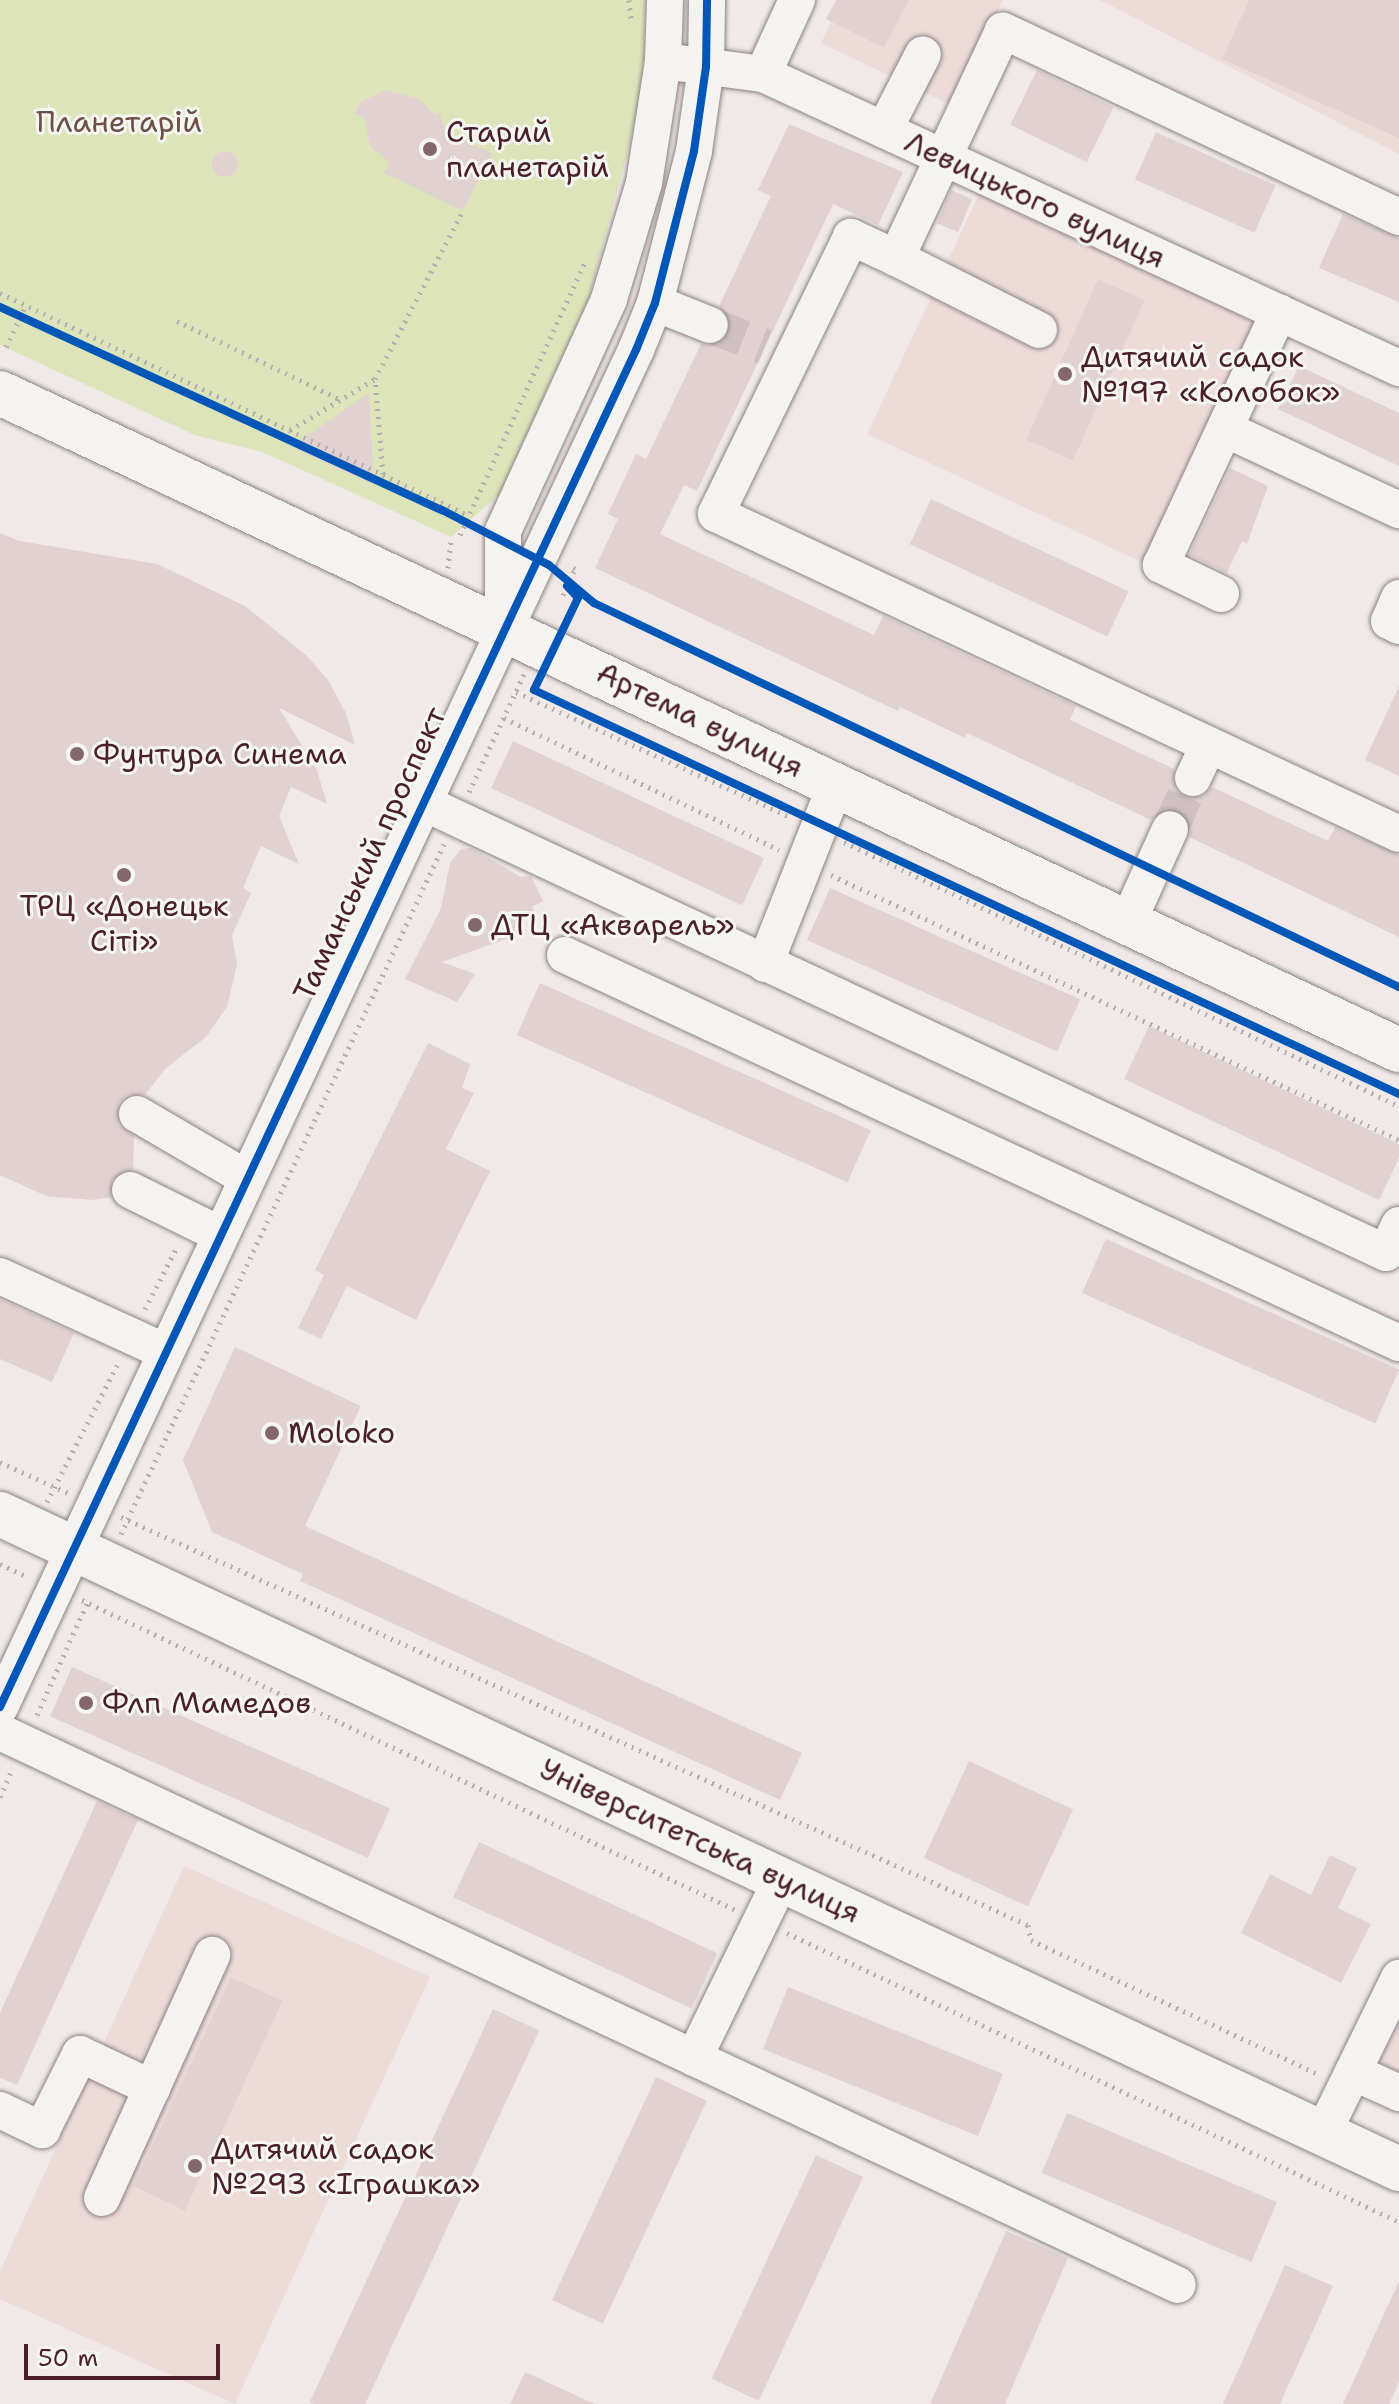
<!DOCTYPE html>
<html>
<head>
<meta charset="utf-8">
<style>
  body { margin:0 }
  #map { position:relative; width:1399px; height:2404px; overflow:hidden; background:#f0e9e8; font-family:"Shantell Sans",sans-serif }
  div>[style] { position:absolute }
  .built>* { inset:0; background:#eddbd8; transform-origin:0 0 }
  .green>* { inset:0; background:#dee4ba }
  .building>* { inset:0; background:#e1d2d1; transform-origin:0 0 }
  .round { border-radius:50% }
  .minor-tunnel>* { height:36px; margin-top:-18px; transform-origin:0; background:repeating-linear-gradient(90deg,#cfc1c2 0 36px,transparent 0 54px) }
  .path>* { height:5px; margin-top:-2.5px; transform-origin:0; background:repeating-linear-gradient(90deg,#b5b0b0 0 2px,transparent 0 8px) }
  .roads { filter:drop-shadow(0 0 2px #8d8283) drop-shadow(0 0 2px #8d8283) }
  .minor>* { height:36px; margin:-18px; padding:0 18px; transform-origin:18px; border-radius:18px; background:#f4f3f1 }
  .major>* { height:44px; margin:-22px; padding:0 22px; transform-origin:22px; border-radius:22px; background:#f4f3f1 }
  .cycleway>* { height:8px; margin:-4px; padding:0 4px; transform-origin:4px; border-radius:4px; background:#0057b8 }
  .dots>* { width:22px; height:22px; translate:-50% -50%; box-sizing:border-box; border:4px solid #f6f6f2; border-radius:50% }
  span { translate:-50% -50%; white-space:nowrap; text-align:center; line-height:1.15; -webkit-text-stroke:6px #f6f6f2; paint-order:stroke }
  .park-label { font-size:30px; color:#6c4f45 }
  .poi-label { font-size:30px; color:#4a1f2b }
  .left { translate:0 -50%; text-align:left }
  .street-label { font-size:30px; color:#4a1f2b }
  .scale { position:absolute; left:24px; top:2344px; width:196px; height:36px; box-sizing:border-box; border:4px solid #4a1f2b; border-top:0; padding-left:10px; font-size:24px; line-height:28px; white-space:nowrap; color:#4a1f2b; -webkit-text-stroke:6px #f6f6f2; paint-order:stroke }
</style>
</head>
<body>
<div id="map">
  <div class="built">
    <div style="clip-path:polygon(842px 0,1003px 0,951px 105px,821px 43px)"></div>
    <div style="clip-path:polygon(1100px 0,1399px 0,1399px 154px)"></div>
    <div style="left:980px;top:192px;width:311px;height:267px;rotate:25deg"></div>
    <div style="clip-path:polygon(184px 1866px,430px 1977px,235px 2404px,0 2299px,0 2271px)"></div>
    <div style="clip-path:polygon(1399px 2022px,1399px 2076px,1378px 2066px)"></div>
  </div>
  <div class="green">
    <div style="clip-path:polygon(0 0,646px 0,642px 98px,588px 301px,500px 494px,451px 537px,262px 452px,197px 436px,0 345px)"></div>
  </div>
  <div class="building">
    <div style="clip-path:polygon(836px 0,909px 0,884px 48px,826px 19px)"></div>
    <div style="clip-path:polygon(1249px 0,1399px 0,1399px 138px,1222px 59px)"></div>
    <div style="left:1037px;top:70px;width:85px;height:61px;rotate:26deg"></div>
    <div style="clip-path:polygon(385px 90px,419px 99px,435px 115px,440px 113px,445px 132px,492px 153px,463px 211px,384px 173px,389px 162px,370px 146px,364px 118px,354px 113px,361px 102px)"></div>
    <div style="clip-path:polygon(789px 124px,903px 172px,878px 225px,833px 204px,697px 491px,684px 485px,660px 534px,874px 635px,883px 616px,1076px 706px,1070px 720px,1174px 769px,1175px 789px,1185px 797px,1204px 796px,1212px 787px,1328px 841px,1335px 827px,1399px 855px,1399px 937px,1189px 837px,1191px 826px,1179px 810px,1167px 808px,1151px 820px,967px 733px,965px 738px,900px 707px,898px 711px,595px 568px,618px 519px,608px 514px,636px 454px,646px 459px,701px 344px,714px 346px,729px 333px,731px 321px,719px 306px,771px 196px,758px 190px)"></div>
    <div style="left:1156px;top:132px;width:131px;height:52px;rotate:24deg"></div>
    <div class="round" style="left:212px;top:151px;width:26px;height:26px"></div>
    <div style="left:951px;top:190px;width:23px;height:36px;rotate:23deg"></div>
    <div style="clip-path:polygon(1343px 214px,1399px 238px,1399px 302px,1319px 268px)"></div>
    <div style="left:1098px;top:279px;width:51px;height:176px;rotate:24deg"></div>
    <div style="clip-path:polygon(1299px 366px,1399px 413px,1399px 466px,1278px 409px)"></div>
    <div style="clip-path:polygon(369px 393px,374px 485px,291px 447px)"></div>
    <div style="clip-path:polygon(1230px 468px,1268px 486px,1247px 544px,1242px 541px,1227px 573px,1189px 555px)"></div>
    <div style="left:931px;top:499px;width:218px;height:50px;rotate:25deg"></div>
    <div style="clip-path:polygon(0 533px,20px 541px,157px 564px,245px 606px,306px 655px,328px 680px,346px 713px,355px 745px,279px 708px,317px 770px,327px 804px,291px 787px,279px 816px,299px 864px,261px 846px,243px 888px,251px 893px,232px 935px,237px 964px,227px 1007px,206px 1037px,165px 1069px,145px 1095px,127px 1095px,119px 1103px,118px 1124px,134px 1136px,133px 1170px,112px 1180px,111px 1197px,92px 1200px,46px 1196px,0 1175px)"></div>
    <div style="clip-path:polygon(1399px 686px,1399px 776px,1365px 760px)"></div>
    <div style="left:513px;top:741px;width:277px;height:52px;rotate:25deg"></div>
    <div style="clip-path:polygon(471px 848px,521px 877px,531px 876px,543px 901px,532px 907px,535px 913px,522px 921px,517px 935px,442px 962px,475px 974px,457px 1002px,405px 979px,441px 908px,450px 863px,461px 849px)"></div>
    <div style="left:830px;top:888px;width:274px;height:57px;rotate:24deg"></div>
    <div style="left:540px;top:983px;width:362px;height:57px;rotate:24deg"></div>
    <div style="clip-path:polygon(1149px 1026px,1399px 1144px,1399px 1158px,1379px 1200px,1124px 1079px)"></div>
    <div style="clip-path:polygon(428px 1043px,470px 1064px,462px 1088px,474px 1093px,446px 1149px,490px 1171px,416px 1320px,347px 1286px,321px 1339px,298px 1328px,324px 1275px,315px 1270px)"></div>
    <div style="left:1106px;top:1239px;width:321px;height:59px;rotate:24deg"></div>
    <div style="clip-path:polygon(0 1299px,74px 1333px,52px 1382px,0 1359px)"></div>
    <div style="clip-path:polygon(235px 1347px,361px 1406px,305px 1526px,802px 1753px,780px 1800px,300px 1581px,303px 1574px,212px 1532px,183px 1460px)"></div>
    <div style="left:72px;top:1667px;width:348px;height:54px;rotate:24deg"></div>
    <div style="left:969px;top:1761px;width:115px;height:107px;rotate:25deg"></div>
    <div style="clip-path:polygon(97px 1801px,138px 1820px,17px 2085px,0 2078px,0 2013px)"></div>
    <div style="left:479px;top:1842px;width:263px;height:61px;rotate:25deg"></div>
    <div style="clip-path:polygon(1330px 1855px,1357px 1868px,1338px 1908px,1371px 1924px,1341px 1983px,1241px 1933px,1270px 1874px,1311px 1895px)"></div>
    <div style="left:231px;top:1977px;width:57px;height:231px;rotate:25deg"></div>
    <div style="left:788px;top:1987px;width:232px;height:67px;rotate:22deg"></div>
    <div style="left:493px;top:2009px;width:51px;height:434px;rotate:25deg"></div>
    <div style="left:656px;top:2077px;width:56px;height:246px;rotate:25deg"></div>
    <div style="left:1067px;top:2113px;width:228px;height:65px;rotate:23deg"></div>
    <div style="left:816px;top:2155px;width:52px;height:247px;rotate:25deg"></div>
    <div style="clip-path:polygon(1006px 2231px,1068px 2258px,1005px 2404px,930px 2404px)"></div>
    <div style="clip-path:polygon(1285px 2265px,1333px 2286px,1280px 2404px,1223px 2404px)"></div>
    <div style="clip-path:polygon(1399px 2281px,1399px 2382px,1389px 2404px,1343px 2404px)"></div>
    <div style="clip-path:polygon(525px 2372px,595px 2404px,510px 2404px)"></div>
  </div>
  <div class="minor-tunnel">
    <div style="left:710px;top:325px;width:59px;rotate:21.8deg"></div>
    <div style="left:1170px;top:829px;width:56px;rotate:-65.7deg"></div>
  </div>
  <div class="path">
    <div style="left:629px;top:0;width:19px;rotate:84deg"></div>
    <div style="left:0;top:293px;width:518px;rotate:25.38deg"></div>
    <div style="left:177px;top:321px;width:182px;rotate:25.7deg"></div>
    <div style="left:6px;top:347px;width:47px;rotate:-64.5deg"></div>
    <div style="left:290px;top:430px;width:99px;rotate:-31deg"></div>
    <div style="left:383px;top:474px;width:95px;rotate:-94.8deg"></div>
    <div style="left:375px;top:379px;width:190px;rotate:-62.4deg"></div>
    <div style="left:460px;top:535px;width:300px;rotate:-65.4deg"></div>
    <div style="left:448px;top:568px;width:31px;rotate:-84deg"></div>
    <div style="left:563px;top:595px;width:29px;rotate:-65deg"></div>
    <div style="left:575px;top:569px;width:8px;rotate:-150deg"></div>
    <div style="left:516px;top:692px;width:303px;rotate:24.5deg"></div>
    <div style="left:504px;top:718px;width:305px;rotate:25.6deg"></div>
    <div style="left:469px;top:792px;width:130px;rotate:-65deg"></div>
    <div style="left:844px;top:842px;width:615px;rotate:25.44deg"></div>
    <div style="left:831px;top:875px;width:627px;rotate:25.01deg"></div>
    <div style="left:145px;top:1309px;width:70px;rotate:-62.7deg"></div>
    <div style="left:0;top:1462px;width:75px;rotate:24.5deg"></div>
    <div style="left:47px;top:1502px;width:158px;rotate:-62.9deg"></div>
    <div style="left:121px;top:1517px;width:995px;rotate:24.22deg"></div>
    <div style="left:1028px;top:1925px;width:15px;rotate:79deg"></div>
    <div style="left:1031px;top:1940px;width:317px;rotate:25deg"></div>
    <div style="left:121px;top:1534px;width:762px;rotate:-64.91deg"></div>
    <div style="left:0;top:1564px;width:31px;rotate:25deg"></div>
    <div style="left:82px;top:1600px;width:722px;rotate:25.36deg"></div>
    <div style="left:37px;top:1715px;width:125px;rotate:-65.9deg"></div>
    <div style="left:0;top:1797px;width:32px;rotate:-66deg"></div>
    <div style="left:787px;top:1933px;width:677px;rotate:25.28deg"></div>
  </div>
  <div class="roads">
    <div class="minor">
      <div style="left:663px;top:61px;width:101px;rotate:7.4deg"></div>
      <div style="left:763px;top:74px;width:701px;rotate:24.81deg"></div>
      <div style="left:763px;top:74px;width:81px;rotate:-65.3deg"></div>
      <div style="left:884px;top:130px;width:85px;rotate:-62.8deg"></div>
      <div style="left:1399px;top:217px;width:438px;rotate:-154.8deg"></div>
      <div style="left:1003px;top:31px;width:251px;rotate:115.2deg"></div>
      <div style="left:896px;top:258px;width:50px;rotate:-155deg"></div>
      <div style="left:851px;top:237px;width:308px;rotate:116deg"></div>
      <div style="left:716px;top:514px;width:754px;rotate:25.1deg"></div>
      <div style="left:896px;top:258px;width:160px;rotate:26.7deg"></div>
      <div style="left:655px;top:303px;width:59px;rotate:21.8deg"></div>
      <div style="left:1225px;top:429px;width:192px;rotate:25deg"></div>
      <div style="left:1221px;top:594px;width:67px;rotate:-154.2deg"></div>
      <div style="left:1161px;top:565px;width:279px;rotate:-65deg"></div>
      <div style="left:1399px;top:598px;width:25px;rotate:113deg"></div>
      <div style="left:1389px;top:621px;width:11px;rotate:27deg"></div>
      <div style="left:503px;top:622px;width:91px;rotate:-90deg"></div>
      <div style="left:503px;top:531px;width:255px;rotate:-65.4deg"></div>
      <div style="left:609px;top:299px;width:121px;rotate:-73.2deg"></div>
      <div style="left:644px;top:183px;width:123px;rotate:-81.1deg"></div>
      <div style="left:663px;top:61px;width:61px;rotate:-88.1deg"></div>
      <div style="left:1193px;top:778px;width:35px;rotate:-65deg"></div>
      <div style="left:422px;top:802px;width:1064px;rotate:25.07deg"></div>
      <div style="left:1386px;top:1253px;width:31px;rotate:-65deg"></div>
      <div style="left:1127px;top:924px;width:104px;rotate:-65.6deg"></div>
      <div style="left:565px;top:955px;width:920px;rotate:24.95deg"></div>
      <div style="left:765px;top:964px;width:191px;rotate:-68.5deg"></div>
      <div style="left:137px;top:1114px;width:125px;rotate:30.3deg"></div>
      <div style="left:130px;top:1190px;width:99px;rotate:26.3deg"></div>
      <div style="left:0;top:1276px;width:180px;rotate:24.6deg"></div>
      <div style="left:0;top:1707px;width:1499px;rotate:-64.89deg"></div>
      <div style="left:636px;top:350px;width:51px;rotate:-68deg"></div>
      <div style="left:655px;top:303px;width:157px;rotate:-75.6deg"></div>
      <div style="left:694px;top:151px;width:85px;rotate:-81.9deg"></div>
      <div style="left:706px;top:67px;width:67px;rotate:-89.1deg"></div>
      <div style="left:0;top:1732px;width:1301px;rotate:25.15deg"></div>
      <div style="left:694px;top:2058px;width:198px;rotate:-64deg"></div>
      <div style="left:1353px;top:2072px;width:51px;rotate:24.5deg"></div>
      <div style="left:0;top:2110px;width:47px;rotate:25.5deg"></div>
      <div style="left:42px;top:2130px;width:85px;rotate:-63.4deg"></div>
      <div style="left:80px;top:2054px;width:80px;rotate:25.3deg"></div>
      <div style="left:1323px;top:2133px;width:173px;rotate:-63.9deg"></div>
      <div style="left:102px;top:2198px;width:267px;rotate:-65.6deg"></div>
    </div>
    <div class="major">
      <div style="left:0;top:393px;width:1546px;rotate:25.16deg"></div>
      <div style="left:0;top:1514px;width:1545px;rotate:25.09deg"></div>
    </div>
  </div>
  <div class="cycleway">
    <div style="left:0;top:307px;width:486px;rotate:24.7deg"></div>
    <div style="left:442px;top:510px;width:120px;rotate:27.2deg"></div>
    <div style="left:549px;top:565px;width:59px;rotate:40.2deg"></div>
    <div style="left:594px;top:603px;width:892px;rotate:25.5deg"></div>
    <div style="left:567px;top:586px;width:16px;rotate:47deg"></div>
    <div style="left:578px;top:598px;width:102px;rotate:115.6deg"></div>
    <div style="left:534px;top:690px;width:955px;rotate:25.04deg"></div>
    <div style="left:0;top:1707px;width:1499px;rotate:-64.89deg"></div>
    <div style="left:636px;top:350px;width:51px;rotate:-68deg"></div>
    <div style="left:655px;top:303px;width:157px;rotate:-75.6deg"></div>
    <div style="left:694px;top:151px;width:85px;rotate:-81.9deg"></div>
    <div style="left:706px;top:67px;width:67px;rotate:-89.1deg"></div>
  </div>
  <div class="dots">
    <div style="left:430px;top:149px;background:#84666d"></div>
    <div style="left:1065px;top:374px;background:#84666d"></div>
    <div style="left:77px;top:754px;background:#84666d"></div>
    <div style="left:124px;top:875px;background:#84666d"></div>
    <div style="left:475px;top:925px;background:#84666d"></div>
    <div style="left:272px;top:1433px;background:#84666d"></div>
    <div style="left:86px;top:1703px;background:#84666d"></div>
    <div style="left:195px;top:2166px;background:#84666d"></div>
  </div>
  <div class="park-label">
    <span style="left:119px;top:122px">Планетарій</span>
  </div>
  <div class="poi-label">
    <span class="left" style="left:446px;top:149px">Старий<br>планетарій</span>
    <span class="left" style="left:1081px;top:374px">Дитячий садок<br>№197 «Колобок»</span>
    <span class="left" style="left:93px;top:754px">Фунтура Синема</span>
    <span style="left:124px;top:923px">ТРЦ «Донецьк<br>Сіті»</span>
    <span class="left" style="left:491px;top:925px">ДТЦ «Акварель»</span>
    <span class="left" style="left:288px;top:1433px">Moloko</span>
    <span class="left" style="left:102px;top:1703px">Флп Мамедов</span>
    <span class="left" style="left:211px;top:2166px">Дитячий садок<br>№293 «Іграшка»</span>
  </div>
  <div class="street-label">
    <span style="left:1035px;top:200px;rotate:25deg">Левицького вулиця</span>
    <span style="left:700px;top:720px;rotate:26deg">Артема вулиця</span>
    <span style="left:370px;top:854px;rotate:-65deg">Таманський проспект</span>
    <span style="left:700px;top:1841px;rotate:25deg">Університетська вулиця</span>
  </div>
  <div class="scale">50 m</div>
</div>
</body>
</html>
